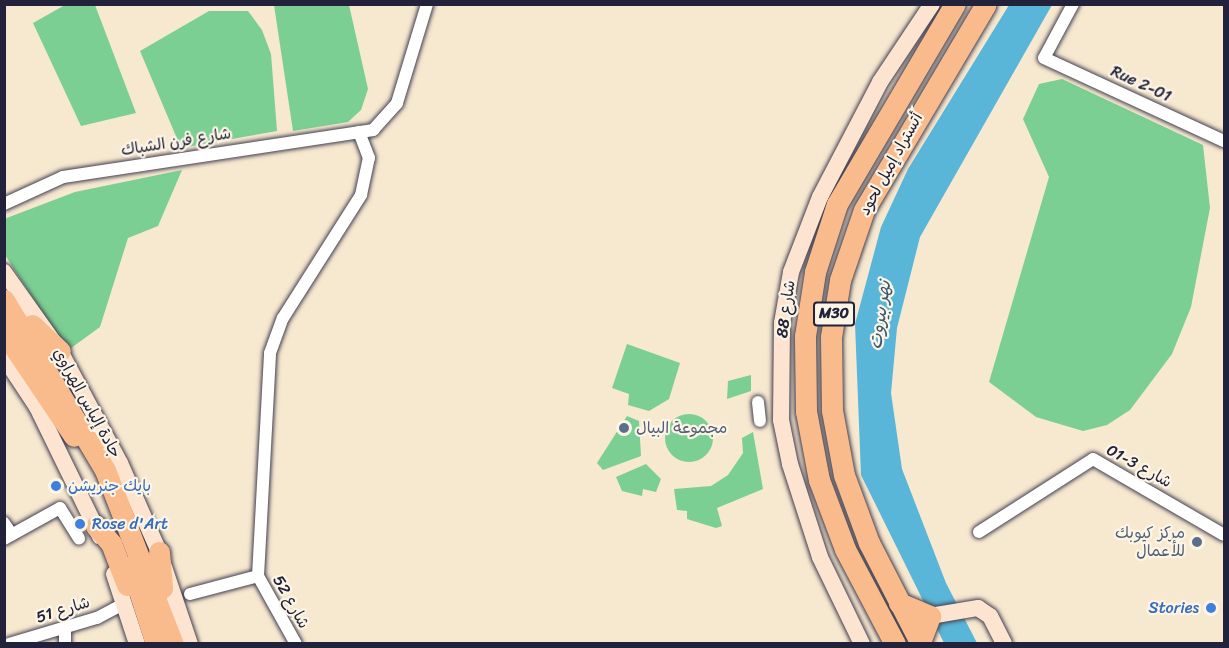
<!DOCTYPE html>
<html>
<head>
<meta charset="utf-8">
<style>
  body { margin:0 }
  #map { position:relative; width:1229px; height:648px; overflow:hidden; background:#f7e8d0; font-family:Sriracha,"Playpen Sans Arabic",sans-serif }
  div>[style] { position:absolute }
  .green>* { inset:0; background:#7bcf92 }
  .round { border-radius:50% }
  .water>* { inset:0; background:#5ab6d8 }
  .roads { filter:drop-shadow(0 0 2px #424051) drop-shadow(0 0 2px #424051) }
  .street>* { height:12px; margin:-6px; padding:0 6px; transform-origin:6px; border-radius:6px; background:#fff }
  .secondary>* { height:16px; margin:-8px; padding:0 8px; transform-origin:8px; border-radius:8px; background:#fde4d1 }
  .highway>* { height:21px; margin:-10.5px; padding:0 10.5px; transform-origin:10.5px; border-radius:10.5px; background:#fabb8c }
  .dots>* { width:16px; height:16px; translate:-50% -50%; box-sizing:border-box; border:3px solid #fcf5e5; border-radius:50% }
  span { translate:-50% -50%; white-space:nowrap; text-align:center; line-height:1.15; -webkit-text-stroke:4.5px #fcf5e5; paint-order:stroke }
  .shield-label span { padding:2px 4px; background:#fcf5e5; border:2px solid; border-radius:4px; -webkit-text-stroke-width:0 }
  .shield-label { font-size:15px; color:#22223b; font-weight:700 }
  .street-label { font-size:16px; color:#22223b }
  .service-label { font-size:16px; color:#4e5e75 }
  .left { translate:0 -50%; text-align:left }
  .right { translate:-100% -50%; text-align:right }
  .shop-label { font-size:16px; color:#366cbe }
  .water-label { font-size:18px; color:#365672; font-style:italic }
  .frame { position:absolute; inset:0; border:6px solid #22223b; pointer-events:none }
</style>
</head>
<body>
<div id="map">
  <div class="green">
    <div style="clip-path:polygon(65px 5px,95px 5px,136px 113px,81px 126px,33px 23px)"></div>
    <div style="clip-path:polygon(274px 5px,349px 5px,368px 89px,361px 110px,348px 122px,293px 131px)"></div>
    <div style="clip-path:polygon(209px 11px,248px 11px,262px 30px,271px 54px,277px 131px,181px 148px,140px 51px)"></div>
    <div style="clip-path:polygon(1062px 79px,1203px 145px,1210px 208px,1191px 307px,1172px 354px,1130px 410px,1107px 425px,1083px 431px,1036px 417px,989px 382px,1049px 177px,1023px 119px,1039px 84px)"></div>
    <div style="clip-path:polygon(182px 170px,158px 226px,128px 238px,100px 327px,67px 351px,5px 255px,4px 219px,75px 192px)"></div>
    <div style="clip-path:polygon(627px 344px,680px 363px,669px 399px,649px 411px,628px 405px,629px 394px,612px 388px)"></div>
    <div style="clip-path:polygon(751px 375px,751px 391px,727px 399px,728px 381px)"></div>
    <div class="round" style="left:665px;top:414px;width:48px;height:48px"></div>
    <div style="clip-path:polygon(627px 416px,639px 421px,641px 456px,603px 470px,597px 463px)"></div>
    <div style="clip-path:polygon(753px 432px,763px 489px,717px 508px,722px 526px,716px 528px,687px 519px,687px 511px,677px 510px,674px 489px,711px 486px,728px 475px,743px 453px,742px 438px)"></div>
    <div style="clip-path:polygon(646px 464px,661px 479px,656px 492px,643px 489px,642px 496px,622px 491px,616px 477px)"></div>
  </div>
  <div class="water">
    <div style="clip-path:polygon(1009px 5px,1052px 5px,920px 237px,897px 328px,891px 393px,902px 469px,946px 583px,977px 643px,944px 643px,861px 475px,855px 324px,881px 227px,908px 169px)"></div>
  </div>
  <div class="roads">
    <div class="street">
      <div style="left:1073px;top:4px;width:61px;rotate:118.2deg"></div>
      <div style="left:1044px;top:58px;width:198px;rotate:24.8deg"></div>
      <div style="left:4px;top:204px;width:65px;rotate:-24.6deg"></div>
      <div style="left:63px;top:177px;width:314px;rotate:-8.6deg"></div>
      <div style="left:373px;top:130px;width:36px;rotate:-48deg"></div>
      <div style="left:397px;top:103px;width:103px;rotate:-73.1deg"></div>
      <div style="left:758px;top:402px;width:19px;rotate:84deg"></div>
      <div style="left:4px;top:523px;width:14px;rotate:56deg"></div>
      <div style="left:979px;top:532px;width:135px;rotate:-32.6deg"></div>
      <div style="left:1093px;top:459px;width:151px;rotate:30.1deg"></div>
      <div style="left:4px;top:539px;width:64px;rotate:-29deg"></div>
      <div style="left:60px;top:508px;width:36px;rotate:58deg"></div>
      <div style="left:190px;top:594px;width:70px;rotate:-14.8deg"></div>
      <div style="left:65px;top:627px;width:17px;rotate:90deg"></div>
      <div style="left:9px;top:644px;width:92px;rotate:-16.5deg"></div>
      <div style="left:97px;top:618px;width:32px;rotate:-28deg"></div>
      <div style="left:296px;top:644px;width:78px;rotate:-119.2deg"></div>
      <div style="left:258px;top:576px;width:223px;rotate:-86.9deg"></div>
      <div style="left:270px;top:353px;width:37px;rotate:-70deg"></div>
      <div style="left:283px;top:318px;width:146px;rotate:-57.6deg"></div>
      <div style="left:361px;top:195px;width:38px;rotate:-78deg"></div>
      <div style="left:369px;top:158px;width:28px;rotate:-111deg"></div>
    </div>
    <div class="secondary">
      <div style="left:4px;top:272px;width:97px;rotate:54.7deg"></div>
      <div style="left:60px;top:351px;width:127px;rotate:61.8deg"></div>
      <div style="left:120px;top:463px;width:97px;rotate:66.3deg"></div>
      <div style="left:159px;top:552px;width:97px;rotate:71.4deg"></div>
      <div style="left:4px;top:357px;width:60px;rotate:56.6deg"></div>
      <div style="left:37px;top:407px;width:144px;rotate:64deg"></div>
      <div style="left:114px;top:574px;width:74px;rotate:71.8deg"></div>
      <div style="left:930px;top:616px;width:49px;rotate:-9.5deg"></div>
      <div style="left:978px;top:608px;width:14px;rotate:34deg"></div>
      <div style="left:990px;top:616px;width:31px;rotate:63deg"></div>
      <div style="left:862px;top:644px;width:97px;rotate:-115.8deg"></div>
      <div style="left:820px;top:557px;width:98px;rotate:-107.9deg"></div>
      <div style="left:790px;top:464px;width:45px;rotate:-101.6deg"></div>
      <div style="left:781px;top:420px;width:97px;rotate:-89.4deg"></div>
      <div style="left:782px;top:323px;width:52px;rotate:-80deg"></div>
      <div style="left:791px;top:272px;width:80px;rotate:-68.9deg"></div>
      <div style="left:820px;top:197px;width:130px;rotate:-62.4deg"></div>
      <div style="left:880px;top:82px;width:94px;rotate:-56.3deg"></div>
    </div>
    <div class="highway">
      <div style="left:4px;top:300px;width:198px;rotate:59.3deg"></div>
      <div style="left:105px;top:470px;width:187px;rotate:68.7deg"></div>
      <div style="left:32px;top:325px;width:38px;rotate:43deg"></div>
      <div style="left:4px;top:332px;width:125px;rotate:56.1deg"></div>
      <div style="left:96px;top:526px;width:23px;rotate:49deg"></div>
      <div style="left:111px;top:543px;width:45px;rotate:69.1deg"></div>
      <div style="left:159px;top:552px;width:36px;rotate:85deg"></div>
      <div style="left:131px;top:566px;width:82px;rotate:72.2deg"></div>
      <div style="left:899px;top:603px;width:34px;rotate:23deg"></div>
      <div style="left:930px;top:616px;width:28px;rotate:111deg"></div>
      <div style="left:895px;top:644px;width:107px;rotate:-117.8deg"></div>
      <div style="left:845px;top:549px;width:74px;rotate:-110.6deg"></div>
      <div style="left:819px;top:480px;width:70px;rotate:-100.7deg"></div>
      <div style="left:806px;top:411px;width:75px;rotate:-90.8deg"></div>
      <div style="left:805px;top:336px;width:65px;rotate:-81.1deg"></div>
      <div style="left:815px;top:272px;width:71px;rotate:-72.1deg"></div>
      <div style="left:837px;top:204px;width:232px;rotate:-59.5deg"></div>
      <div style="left:921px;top:644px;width:114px;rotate:-117.2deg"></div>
      <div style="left:869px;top:543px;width:72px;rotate:-110.2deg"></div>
      <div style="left:844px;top:475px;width:66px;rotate:-100.5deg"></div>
      <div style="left:832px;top:410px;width:73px;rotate:-90.8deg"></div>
      <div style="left:831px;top:337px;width:58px;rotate:-81deg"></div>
      <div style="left:840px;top:280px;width:74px;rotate:-71.1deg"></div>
      <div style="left:864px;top:210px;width:239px;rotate:-59.4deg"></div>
    </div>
  </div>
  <div class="dots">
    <div style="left:624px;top:428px;background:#5c6f8a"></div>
    <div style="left:56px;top:486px;background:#3f7fe0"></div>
    <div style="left:80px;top:524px;background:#3f7fe0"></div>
    <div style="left:1197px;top:542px;background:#5c6f8a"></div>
    <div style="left:1211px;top:608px;background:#3f7fe0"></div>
  </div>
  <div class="shield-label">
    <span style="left:834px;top:314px">M30</span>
  </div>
  <div class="street-label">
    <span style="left:1141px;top:84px;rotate:25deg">Rue 2-01</span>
    <span style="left:176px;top:142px;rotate:-9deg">شارع فرن الشباك</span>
    <span style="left:891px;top:164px;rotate:-61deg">أتستراد إميل لحود</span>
    <span style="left:786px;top:309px;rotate:-82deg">شارع 88</span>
    <span style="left:87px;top:403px;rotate:61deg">جادة إلياس الهراوي</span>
    <span style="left:1139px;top:466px;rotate:29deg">شارع 3-01</span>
    <span style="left:291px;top:602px;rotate:61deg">شارع 52</span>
    <span style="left:63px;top:610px;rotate:-17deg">شارع 51</span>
  </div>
  <div class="service-label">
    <span class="left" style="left:636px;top:428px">مجموعة البيال</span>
    <span class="right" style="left:1185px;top:542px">مركز كيوبك<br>للأعمال</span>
  </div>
  <div class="shop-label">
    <span class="left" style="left:68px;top:486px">بايك جنريشن</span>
    <span class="left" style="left:92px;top:524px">Rose d'Art</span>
    <span class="right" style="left:1199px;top:608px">Stories</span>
  </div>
  <div class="water-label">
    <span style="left:880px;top:315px;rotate:-82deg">نهر بيروت</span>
  </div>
  <div class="frame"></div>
</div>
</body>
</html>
